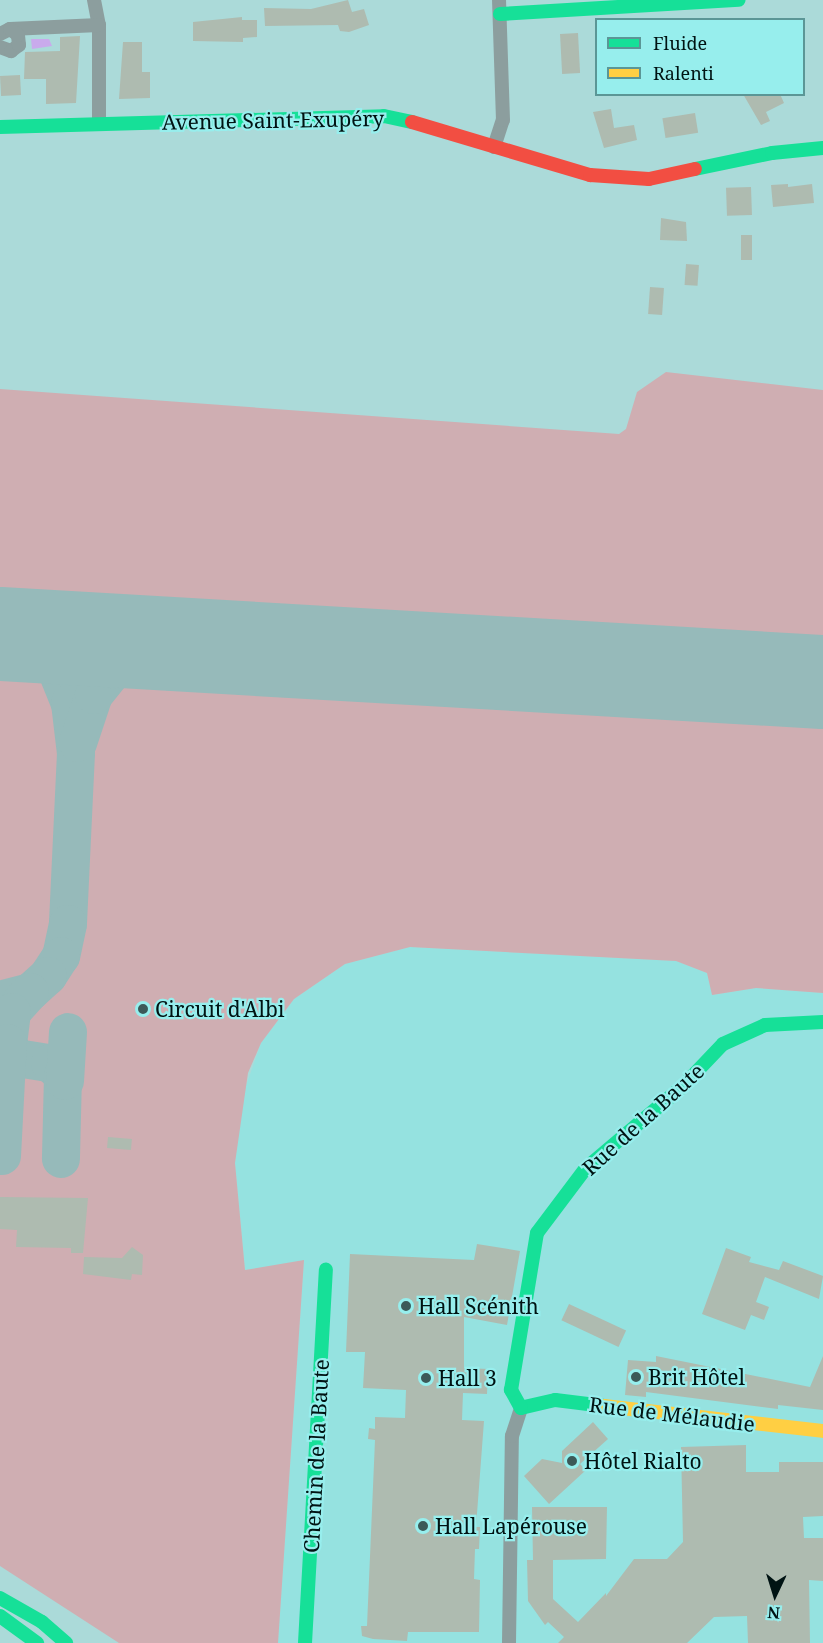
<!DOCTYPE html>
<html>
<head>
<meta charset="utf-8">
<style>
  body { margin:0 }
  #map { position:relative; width:823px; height:1643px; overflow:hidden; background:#abdad9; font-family:"Noto Serif",serif }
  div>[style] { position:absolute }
  .built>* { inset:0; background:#95e2e0 }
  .green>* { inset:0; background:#cfaeb2 }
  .water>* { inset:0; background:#c9aaec }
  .taxiway>* { height:38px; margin:-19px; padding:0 19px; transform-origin:19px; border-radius:19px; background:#96baba }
  .runway>* { height:94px; margin:-47px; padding:0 47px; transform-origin:47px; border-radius:47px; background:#96baba }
  .building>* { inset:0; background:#aebbb0; transform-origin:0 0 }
  .street>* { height:14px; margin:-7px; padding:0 7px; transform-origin:7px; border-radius:7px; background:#8c9e9e }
  .fast>* { height:14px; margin:-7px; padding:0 7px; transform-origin:7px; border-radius:7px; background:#16e098 }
  .slow>* { height:14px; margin:-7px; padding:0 7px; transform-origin:7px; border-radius:7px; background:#ffcf43 }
  .jam>* { height:14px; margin:-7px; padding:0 7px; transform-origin:7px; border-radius:7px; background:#f24e42 }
  .dots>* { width:16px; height:16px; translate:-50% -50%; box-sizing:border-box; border:3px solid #97eeed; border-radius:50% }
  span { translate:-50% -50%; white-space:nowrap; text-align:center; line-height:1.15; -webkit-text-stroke:4.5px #97eeed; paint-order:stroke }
  .street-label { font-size:21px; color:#001313 }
  .poi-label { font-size:21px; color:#001313 }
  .left { translate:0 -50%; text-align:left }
  .legend { position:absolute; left:595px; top:18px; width:210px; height:78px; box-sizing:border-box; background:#97eeed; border:2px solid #5b9696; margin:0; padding:8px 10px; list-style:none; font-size:18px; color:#001313 }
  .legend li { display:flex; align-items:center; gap:12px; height:30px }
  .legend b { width:30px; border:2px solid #5b9696 }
  .north { position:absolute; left:745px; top:1565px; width:60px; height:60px; -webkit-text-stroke:4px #97eeed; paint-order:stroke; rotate:184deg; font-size:16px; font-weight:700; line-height:24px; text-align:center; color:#001313 }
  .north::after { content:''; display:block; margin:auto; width:21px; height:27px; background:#001313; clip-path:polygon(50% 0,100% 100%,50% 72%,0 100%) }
</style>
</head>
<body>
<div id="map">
  <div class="built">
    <div style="clip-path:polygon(410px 947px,676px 961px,707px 973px,713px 995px,756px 988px,823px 993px,823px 1643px,278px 1643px,304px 1261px,245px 1270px,235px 1163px,241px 1100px,261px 1043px,294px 999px,345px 964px)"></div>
  </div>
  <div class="green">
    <div style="clip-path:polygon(666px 372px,823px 390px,823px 993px,756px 988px,712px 995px,707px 973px,676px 961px,410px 947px,345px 964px,294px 999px,261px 1043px,248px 1073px,235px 1163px,245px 1270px,304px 1260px,278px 1643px,119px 1643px,0 1566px,0 389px,619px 434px,626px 429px,637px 392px)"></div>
  </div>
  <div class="water">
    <div style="clip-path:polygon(31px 39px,49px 39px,52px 46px,32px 49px)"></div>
  </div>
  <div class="taxiway">
    <div style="left:0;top:637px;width:39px;rotate:18deg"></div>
    <div style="left:37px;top:649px;width:28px;rotate:46deg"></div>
    <div style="left:56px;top:669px;width:37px;rotate:68deg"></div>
    <div style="left:70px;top:703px;width:50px;rotate:83.2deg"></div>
    <div style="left:76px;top:753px;width:171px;rotate:92.7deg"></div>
    <div style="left:68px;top:924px;width:33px;rotate:102deg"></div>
    <div style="left:61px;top:956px;width:24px;rotate:123deg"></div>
    <div style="left:48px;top:976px;width:24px;rotate:138deg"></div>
    <div style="left:30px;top:992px;width:31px;rotate:165deg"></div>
    <div style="left:78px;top:743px;width:51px;rotate:-71.6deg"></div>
    <div style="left:94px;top:695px;width:32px;rotate:-51deg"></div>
    <div style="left:114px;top:670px;width:32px;rotate:-34deg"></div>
    <div style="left:141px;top:652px;width:29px;rotate:-16deg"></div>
    <div style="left:30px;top:992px;width:27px;rotate:132deg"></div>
    <div style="left:12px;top:1012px;width:34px;rotate:97deg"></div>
    <div style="left:8px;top:1046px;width:15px;rotate:53deg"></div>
    <div style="left:17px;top:1058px;width:33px;rotate:9deg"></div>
    <div style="left:50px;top:1063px;width:18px;rotate:43deg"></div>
    <div style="left:63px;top:1075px;width:84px;rotate:91.4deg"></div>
    <div style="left:65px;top:1081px;width:49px;rotate:-86.5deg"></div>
    <div style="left:2px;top:1156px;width:113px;rotate:-87deg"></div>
  </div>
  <div class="runway">
    <div style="left:0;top:634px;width:824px;rotate:3.34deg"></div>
  </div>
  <div class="building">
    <div style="clip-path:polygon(348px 0,352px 12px,364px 9px,369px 25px,349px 32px,340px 31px,338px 25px,265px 26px,264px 8px,311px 9px)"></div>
    <div style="clip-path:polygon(242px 17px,242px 20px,257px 20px,257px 37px,243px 38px,243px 42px,193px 41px,193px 22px)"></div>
    <div style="left:578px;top:33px;width:40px;height:18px;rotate:87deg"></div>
    <div style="clip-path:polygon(80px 36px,76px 103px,46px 104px,46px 79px,24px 79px,25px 52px,60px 51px,60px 37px)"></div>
    <div style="clip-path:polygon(123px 42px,142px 42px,142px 72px,150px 72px,150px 98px,119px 99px)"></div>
    <div style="left:20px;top:75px;width:20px;height:20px;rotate:87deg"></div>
    <div style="clip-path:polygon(743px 94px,780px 94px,784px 103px,766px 112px,770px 121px,761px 125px)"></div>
    <div style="clip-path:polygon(611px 109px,614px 128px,634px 125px,637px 140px,604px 148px,593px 112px)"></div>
    <div style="left:695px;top:113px;width:20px;height:33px;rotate:81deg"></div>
    <div style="clip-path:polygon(788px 184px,788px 187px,812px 184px,814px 203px,773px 207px,771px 185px)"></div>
    <div style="left:751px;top:187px;width:28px;height:25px;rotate:88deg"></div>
    <div style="clip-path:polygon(661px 218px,686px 222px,687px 241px,660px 240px)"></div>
    <div style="left:741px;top:235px;width:11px;height:25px"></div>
    <div style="left:686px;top:264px;width:13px;height:21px;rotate:4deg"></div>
    <div style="left:650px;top:287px;width:14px;height:27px;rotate:4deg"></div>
    <div style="left:108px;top:1137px;width:24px;height:11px;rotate:5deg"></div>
    <div style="clip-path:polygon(0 1197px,88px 1198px,83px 1253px,71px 1253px,71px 1248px,16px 1247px,17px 1230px,0 1229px)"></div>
    <div style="clip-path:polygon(477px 1244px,520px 1251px,507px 1325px,464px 1317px,464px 1368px,488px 1369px,487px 1394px,463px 1393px,462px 1420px,484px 1421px,476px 1527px,480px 1527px,479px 1549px,475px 1549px,474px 1579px,480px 1580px,479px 1632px,408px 1632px,407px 1641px,373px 1639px,362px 1636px,361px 1626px,367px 1626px,375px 1440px,368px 1439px,369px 1428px,375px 1429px,375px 1417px,405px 1418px,406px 1390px,363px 1388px,365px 1352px,346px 1352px,350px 1254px,474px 1260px)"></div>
    <div style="clip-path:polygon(132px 1247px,143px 1255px,142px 1275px,132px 1274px,131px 1280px,83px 1274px,84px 1257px,122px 1258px)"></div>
    <div style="clip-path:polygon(726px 1248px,751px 1257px,749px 1262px,779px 1270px,783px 1261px,823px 1276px,819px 1299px,765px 1277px,756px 1302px,769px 1307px,764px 1320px,751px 1315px,745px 1330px,702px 1314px)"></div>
    <div style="left:569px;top:1304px;width:63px;height:18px;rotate:25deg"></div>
    <div style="clip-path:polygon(656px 1356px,810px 1387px,823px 1356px,823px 1410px,778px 1405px,778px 1409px,646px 1392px,646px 1397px,625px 1395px,628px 1360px,656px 1362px)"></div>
    <div style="clip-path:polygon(593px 1422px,608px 1439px,580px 1464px,586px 1470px,549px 1504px,524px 1476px,542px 1459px,562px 1463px,562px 1451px)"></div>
    <div style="clip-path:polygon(746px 1445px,746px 1472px,779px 1472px,779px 1462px,823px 1462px,823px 1516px,803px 1517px,804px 1538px,823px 1538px,823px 1581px,809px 1580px,810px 1643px,748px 1643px,747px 1616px,714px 1617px,687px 1643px,558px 1643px,564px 1637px,548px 1622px,545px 1625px,528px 1601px,527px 1560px,533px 1560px,532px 1507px,607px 1507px,606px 1559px,553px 1560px,553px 1599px,578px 1622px,606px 1593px,606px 1596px,634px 1559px,667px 1559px,683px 1542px,681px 1447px)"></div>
  </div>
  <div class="street">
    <div style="left:94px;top:0;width:25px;rotate:79deg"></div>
    <div style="left:99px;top:25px;width:99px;rotate:90deg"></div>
    <div style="left:0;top:34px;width:11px;rotate:-27deg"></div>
    <div style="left:10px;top:29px;width:89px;rotate:-2.6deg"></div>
    <div style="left:0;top:47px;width:12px;rotate:20deg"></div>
    <div style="left:11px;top:51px;width:10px;rotate:-37deg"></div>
    <div style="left:19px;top:45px;width:10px;rotate:-96deg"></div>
    <div style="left:18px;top:35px;width:10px;rotate:-143deg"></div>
    <div style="left:494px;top:147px;width:28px;rotate:-72deg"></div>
    <div style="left:503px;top:120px;width:120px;rotate:-91.9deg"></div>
    <div style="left:509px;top:1643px;width:207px;rotate:-89.2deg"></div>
    <div style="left:512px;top:1436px;width:29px;rotate:-72deg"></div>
  </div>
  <div class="fast">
    <div style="left:500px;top:14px;width:239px;rotate:-3.4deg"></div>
    <div style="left:0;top:127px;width:384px;rotate:-1.6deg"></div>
    <div style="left:384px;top:116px;width:29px;rotate:12deg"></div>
    <div style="left:695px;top:169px;width:79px;rotate:-11.7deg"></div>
    <div style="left:772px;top:153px;width:51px;rotate:-5.6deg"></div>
    <div style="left:604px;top:1406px;width:49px;rotate:-173deg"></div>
    <div style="left:555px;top:1400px;width:35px;rotate:167deg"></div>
    <div style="left:521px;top:1408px;width:21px;rotate:-119deg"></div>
    <div style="left:511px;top:1390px;width:159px;rotate:-80.6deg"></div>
    <div style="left:537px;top:1233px;width:81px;rotate:-53deg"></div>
    <div style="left:586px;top:1168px;width:126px;rotate:-40.2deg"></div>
    <div style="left:682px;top:1087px;width:59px;rotate:-46.4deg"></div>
    <div style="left:723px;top:1044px;width:46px;rotate:-24.3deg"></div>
    <div style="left:765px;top:1025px;width:58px;rotate:-3deg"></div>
    <div style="left:0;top:1598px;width:48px;rotate:29.7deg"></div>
    <div style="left:42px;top:1622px;width:32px;rotate:41deg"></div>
    <div style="left:0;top:1616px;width:46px;rotate:36.1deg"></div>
    <div style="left:305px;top:1643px;width:374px;rotate:-86.8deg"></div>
  </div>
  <div class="slow">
    <div style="left:604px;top:1406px;width:220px;rotate:6.5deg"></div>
  </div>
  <div class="jam">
    <div style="left:412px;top:122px;width:186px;rotate:16.6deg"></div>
    <div style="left:590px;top:175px;width:59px;rotate:3.9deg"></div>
    <div style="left:649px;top:179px;width:47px;rotate:-12.3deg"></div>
  </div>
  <div class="dots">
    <div style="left:143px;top:1009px;background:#3c5958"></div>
    <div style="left:406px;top:1306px;background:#3c5958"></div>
    <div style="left:636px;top:1377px;background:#3c5958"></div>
    <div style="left:426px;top:1378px;background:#3c5958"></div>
    <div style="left:572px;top:1461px;background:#3c5958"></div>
    <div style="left:423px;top:1526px;background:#3c5958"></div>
  </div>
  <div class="street-label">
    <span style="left:273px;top:120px;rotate:-1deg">Avenue Saint-Exupéry</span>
    <span style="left:643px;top:1119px;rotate:-42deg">Rue de la Baute</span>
    <span style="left:672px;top:1414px;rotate:7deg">Rue de Mélaudie</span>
    <span style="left:316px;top:1456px;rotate:-87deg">Chemin de la Baute</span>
  </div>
  <div class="poi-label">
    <span class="left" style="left:155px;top:1009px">Circuit d'Albi</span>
    <span class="left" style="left:418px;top:1306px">Hall Scénith</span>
    <span class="left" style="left:648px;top:1377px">Brit Hôtel</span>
    <span class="left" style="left:438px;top:1378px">Hall 3</span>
    <span class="left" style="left:584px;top:1461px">Hôtel Rialto</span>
    <span class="left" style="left:435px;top:1526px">Hall Lapérouse</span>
  </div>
  <ul class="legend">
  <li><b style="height:8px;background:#16e098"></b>Fluide</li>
  <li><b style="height:8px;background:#ffcf43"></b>Ralenti</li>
  </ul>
  <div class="north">N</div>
</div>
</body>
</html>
